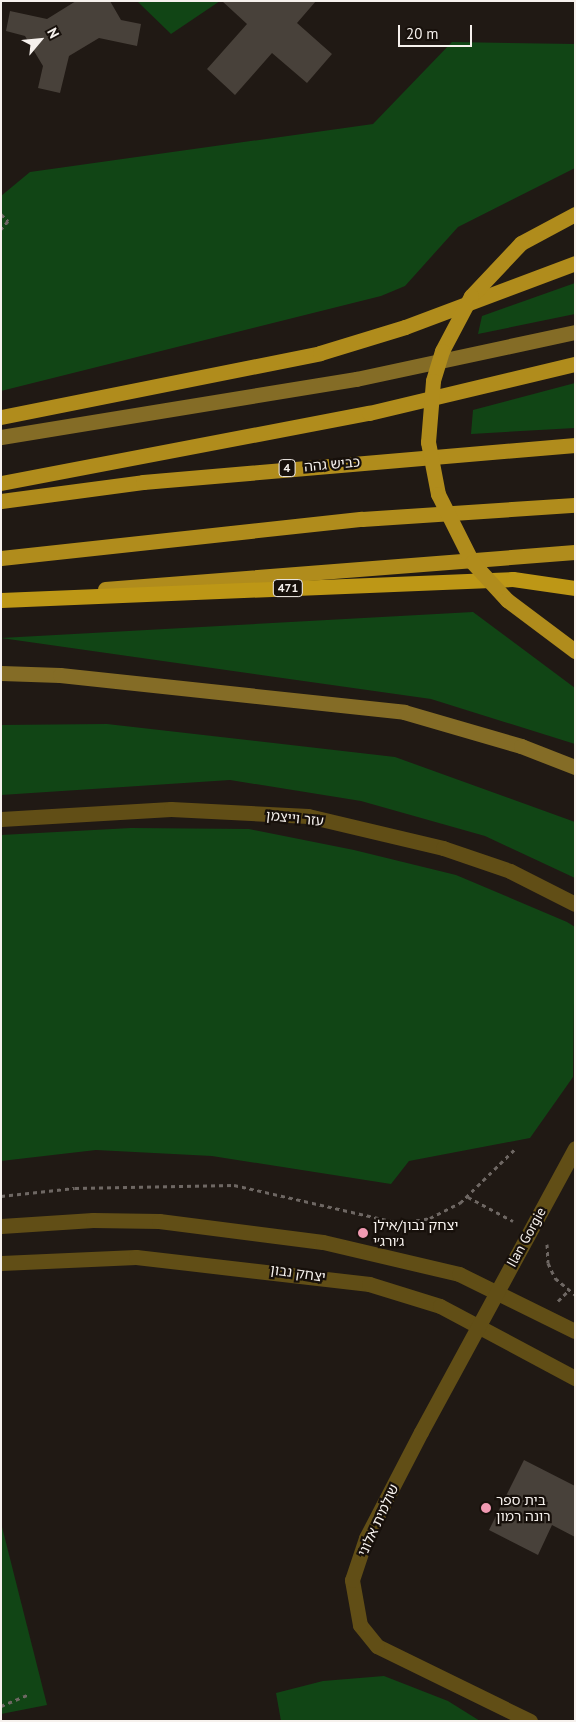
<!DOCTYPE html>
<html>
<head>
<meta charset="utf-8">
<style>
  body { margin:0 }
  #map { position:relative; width:576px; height:1722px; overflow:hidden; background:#201914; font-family:"PT Sans","Noto Sans Hebrew",sans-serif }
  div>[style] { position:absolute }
  .green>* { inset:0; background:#114515 }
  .building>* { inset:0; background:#48413a }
  .path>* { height:3px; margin-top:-1.5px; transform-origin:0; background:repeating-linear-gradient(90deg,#6e6763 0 4px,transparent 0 8px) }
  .minor>* { height:15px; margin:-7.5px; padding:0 7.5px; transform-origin:7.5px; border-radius:7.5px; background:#614e16 }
  .secondary>* { height:15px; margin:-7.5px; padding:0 7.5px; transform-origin:7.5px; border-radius:7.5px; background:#846c26 }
  .trunk>* { height:15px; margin:-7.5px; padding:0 7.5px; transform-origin:7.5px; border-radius:7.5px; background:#b08c1c }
  .motorway>* { height:15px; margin:-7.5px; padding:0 7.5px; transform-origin:7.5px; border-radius:7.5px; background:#bd9716 }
  .trunk-bridge>* { height:15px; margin:-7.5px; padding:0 7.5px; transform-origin:7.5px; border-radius:7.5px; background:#b08c1c }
  .dots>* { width:14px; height:14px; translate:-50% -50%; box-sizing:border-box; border:2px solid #17100b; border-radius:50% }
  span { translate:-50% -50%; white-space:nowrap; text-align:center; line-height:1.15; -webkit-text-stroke:4.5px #17100b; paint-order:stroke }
  .shield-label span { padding:1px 4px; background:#17100b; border:1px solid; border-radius:4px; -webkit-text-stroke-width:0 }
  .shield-label { font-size:12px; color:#f6f1ed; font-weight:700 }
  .street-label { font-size:14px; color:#f6f1ed }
  .poi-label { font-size:14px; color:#f6f1ed }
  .left { translate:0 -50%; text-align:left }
  .frame { position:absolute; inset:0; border:2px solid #f6f1ed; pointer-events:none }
  .north { position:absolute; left:15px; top:15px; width:50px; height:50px; -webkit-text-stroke:4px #17100b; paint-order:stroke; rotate:62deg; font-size:14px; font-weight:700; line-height:20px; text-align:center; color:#f6f1ed }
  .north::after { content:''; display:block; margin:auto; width:18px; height:22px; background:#f6f1ed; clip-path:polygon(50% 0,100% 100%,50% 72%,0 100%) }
  .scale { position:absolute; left:398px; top:25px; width:74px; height:22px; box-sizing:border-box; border:2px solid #f6f1ed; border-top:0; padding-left:6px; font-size:15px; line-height:18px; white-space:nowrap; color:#f6f1ed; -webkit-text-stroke:4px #17100b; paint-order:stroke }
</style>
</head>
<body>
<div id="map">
  <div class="green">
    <div style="clip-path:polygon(137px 1px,220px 1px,171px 34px)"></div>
    <div style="clip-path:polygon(452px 42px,575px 44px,575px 168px,458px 227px,405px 286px,381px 296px,1px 391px,1px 196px,30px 172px,373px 124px)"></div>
    <div style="clip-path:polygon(575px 283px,575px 314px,478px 334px,482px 316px)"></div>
    <div style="clip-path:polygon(575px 383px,575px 428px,471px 434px,473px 410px)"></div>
    <div style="clip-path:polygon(473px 612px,575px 688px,575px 744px,431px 699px,1px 638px)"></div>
    <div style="clip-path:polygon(107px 724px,395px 757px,575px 822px,575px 878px,485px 836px,361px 801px,230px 780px,1px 795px,1px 725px)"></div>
    <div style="clip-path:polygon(131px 828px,249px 829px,354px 850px,456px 875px,567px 922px,575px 927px,573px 1077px,530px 1138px,409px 1161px,391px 1184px,212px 1156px,96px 1150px,1px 1161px,1px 835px)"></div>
    <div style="clip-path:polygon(1px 1523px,47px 1705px,1px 1714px)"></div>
    <div style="clip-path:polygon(384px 1676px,448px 1701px,480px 1721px,281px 1721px,276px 1693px,323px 1681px)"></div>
  </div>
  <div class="building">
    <div style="clip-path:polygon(76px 1px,110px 1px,121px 20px,141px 24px,137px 46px,99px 38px,69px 56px,60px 93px,38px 88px,43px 66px,25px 36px,6px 31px,10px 11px,47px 19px)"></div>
    <div style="clip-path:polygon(222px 1px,316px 1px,297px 23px,332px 54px,307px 83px,272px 53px,235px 95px,207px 69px,247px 24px)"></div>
    <div style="clip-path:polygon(524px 1460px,575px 1486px,575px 1537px,552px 1525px,538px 1555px,489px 1530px)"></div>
  </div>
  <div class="path">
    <div style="left:1px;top:214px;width:10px;rotate:45deg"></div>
    <div style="left:8px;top:221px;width:11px;rotate:131deg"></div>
    <div style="left:1px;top:1196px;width:74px;rotate:-6.2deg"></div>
    <div style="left:75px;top:1188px;width:159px;rotate:-1.1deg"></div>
    <div style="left:234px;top:1185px;width:170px;rotate:12.9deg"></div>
    <div style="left:400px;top:1223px;width:30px;rotate:-9deg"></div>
    <div style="left:430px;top:1218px;width:34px;rotate:-27deg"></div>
    <div style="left:460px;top:1203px;width:78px;rotate:-44.5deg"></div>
    <div style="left:468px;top:1197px;width:51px;rotate:28.1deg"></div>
    <div style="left:547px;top:1244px;width:19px;rotate:87deg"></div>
    <div style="left:548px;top:1263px;width:17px;rotate:65deg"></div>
    <div style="left:555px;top:1278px;width:26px;rotate:40deg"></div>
    <div style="left:558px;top:1301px;width:14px;rotate:-45deg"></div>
    <div style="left:1px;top:1706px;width:30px;rotate:-23deg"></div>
  </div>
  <div class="minor">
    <div style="left:1px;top:819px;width:170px;rotate:-3.4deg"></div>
    <div style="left:171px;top:809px;width:137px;rotate:2.9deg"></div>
    <div style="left:308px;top:816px;width:139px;rotate:13.3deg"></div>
    <div style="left:443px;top:848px;width:71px;rotate:18.9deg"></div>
    <div style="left:510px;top:871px;width:73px;rotate:26.9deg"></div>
    <div style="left:1px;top:1226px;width:92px;rotate:-3.7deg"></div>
    <div style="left:93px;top:1220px;width:66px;rotate:0.9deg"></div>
    <div style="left:159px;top:1221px;width:165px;rotate:7.3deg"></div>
    <div style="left:323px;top:1242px;width:140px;rotate:13.2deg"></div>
    <div style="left:459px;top:1274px;width:129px;rotate:26.2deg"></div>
    <div style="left:1px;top:1263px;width:135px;rotate:-2.5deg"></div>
    <div style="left:136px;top:1257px;width:235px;rotate:6.6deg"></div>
    <div style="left:369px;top:1284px;width:74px;rotate:17.2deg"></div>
    <div style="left:440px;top:1306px;width:153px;rotate:28.1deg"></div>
    <div style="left:530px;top:1721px;width:170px;rotate:-153.9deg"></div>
    <div style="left:377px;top:1646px;width:27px;rotate:-129deg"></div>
    <div style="left:360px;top:1625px;width:46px;rotate:-100.1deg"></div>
    <div style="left:352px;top:1580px;width:44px;rotate:-71.6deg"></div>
    <div style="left:366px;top:1538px;width:119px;rotate:-62.6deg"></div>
    <div style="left:421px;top:1432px;width:323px;rotate:-61.5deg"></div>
  </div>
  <div class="secondary">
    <div style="left:1px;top:437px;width:360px;rotate:-9.3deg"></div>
    <div style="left:356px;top:379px;width:224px;rotate:-12.1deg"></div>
    <div style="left:1px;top:673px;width:59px;rotate:1.9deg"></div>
    <div style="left:60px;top:675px;width:346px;rotate:6.1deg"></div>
    <div style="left:404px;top:712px;width:122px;rotate:16.2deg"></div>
    <div style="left:521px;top:746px;width:58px;rotate:21.3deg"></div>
  </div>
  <div class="trunk">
    <div style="left:1px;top:417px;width:325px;rotate:-11.3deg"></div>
    <div style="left:320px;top:353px;width:89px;rotate:-17deg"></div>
    <div style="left:405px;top:327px;width:182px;rotate:-20.6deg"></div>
    <div style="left:1px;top:483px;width:375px;rotate:-10.8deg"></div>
    <div style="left:369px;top:413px;width:212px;rotate:-13.4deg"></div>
    <div style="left:1px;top:501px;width:143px;rotate:-7.6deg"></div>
    <div style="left:143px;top:482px;width:434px;rotate:-4.9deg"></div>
    <div style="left:1px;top:558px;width:363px;rotate:-6.2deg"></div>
    <div style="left:362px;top:519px;width:213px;rotate:-3.8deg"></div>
    <div style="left:105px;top:589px;width:471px;rotate:-4.5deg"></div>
  </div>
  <div class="motorway">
    <div style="left:1px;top:600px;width:512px;rotate:-2.35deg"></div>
    <div style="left:513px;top:579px;width:63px;rotate:8.3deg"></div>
  </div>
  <div class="trunk-bridge">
    <div style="left:575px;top:214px;width:61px;rotate:151.8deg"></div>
    <div style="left:521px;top:243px;width:73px;rotate:133.3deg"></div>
    <div style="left:471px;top:296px;width:62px;rotate:117.8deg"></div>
    <div style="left:442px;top:351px;width:31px;rotate:107deg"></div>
    <div style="left:433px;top:381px;width:61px;rotate:94.7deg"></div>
    <div style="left:428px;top:442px;width:53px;rotate:79.1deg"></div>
    <div style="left:438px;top:494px;width:76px;rotate:63.4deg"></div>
    <div style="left:472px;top:562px;width:52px;rotate:47.4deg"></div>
    <div style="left:507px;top:600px;width:85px;rotate:36.9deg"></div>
  </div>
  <div class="dots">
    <div style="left:363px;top:1233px;background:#f19ab2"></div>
    <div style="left:486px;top:1508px;background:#f19ab2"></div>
  </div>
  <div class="shield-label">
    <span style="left:287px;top:468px">4</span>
    <span style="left:288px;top:588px">471</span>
  </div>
  <div class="street-label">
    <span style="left:332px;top:464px;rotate:-5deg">כביש גהה</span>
    <span style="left:295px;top:818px;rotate:6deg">עזר וייצמן</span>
    <span style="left:526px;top:1237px;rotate:-61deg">Ilan Gorgie</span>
    <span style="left:298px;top:1273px;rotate:8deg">יצחק נבון</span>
    <span style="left:378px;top:1520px;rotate:-65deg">שולמית אלוני</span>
  </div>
  <div class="poi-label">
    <span class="left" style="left:373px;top:1233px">יצחק נבון/אילן<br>ג׳ורג׳י</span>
    <span class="left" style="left:496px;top:1508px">בית ספר<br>רונה רמון</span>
  </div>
  <div class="frame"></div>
  <div class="north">N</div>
  <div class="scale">20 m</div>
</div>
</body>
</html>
